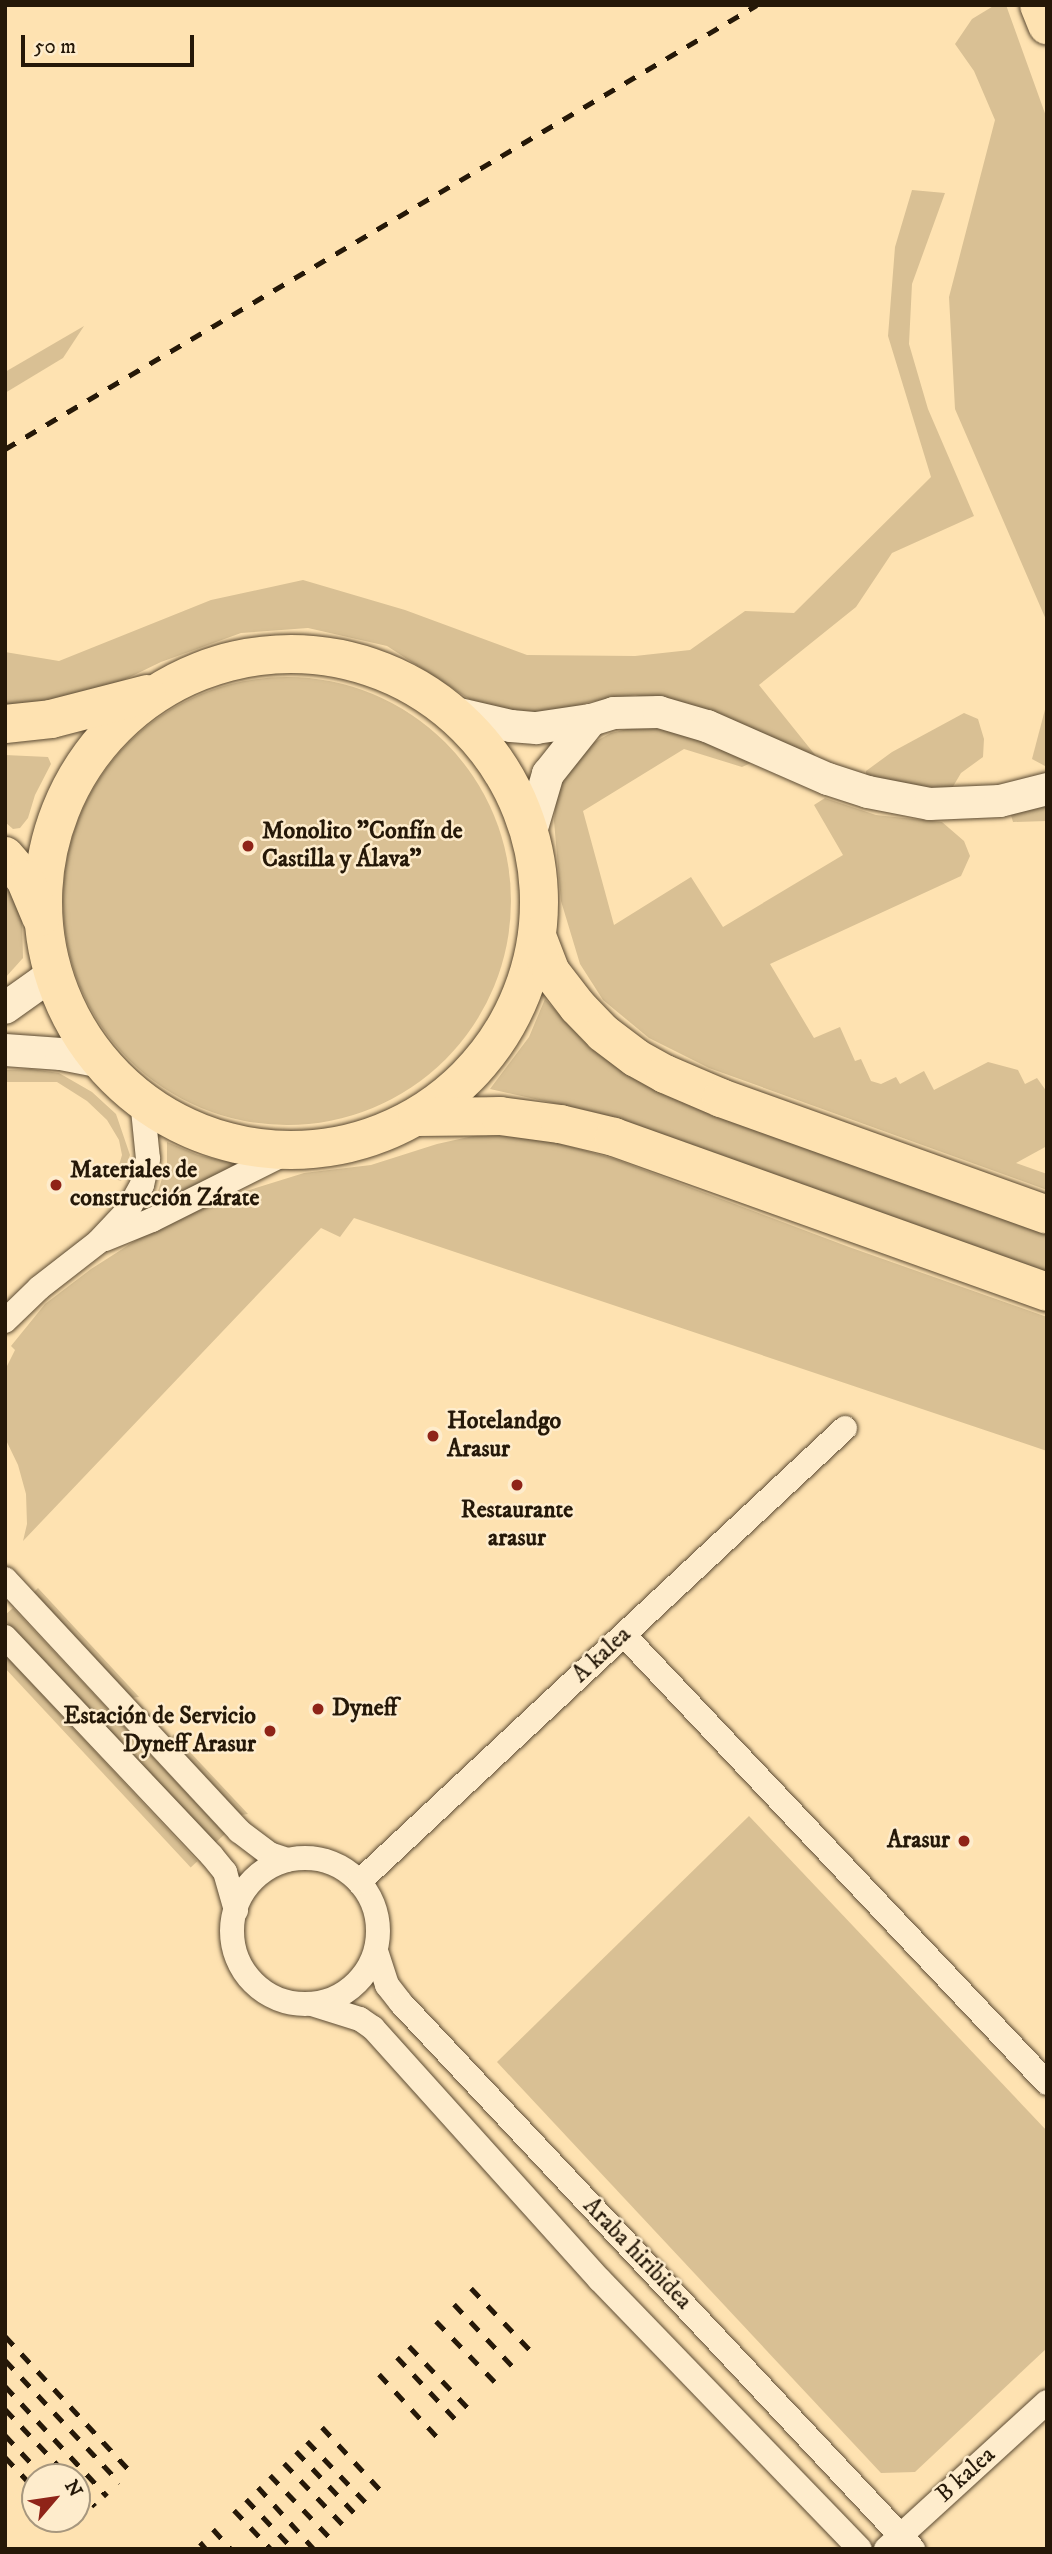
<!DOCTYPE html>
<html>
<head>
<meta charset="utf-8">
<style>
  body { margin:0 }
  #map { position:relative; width:1052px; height:2554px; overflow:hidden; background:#fee2b1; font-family:"IM FELL DW Pica",serif }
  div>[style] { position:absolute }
  .green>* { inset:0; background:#d9c094; transform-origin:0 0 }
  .round { border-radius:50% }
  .roads { filter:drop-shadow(0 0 2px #5b4a32) drop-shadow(0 0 2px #5b4a32) }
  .minor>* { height:24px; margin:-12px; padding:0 12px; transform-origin:12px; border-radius:12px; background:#feeccc }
  .minor>.ring { margin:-12px; padding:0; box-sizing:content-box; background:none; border:24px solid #feeccc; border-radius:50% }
  .tertiary>* { height:32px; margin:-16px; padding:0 16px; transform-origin:16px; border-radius:16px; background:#feeccc }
  .trunk>* { height:38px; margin:-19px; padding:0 19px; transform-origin:19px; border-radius:19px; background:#fee2b1 }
  .trunk>.ring { margin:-19px; padding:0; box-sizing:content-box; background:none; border:38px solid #fee2b1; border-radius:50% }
  .motorway>* { height:38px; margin:-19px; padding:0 19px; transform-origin:19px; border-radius:19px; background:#fee2b1 }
  .rail>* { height:5px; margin-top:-2.5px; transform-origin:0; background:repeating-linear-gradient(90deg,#251808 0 12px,transparent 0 24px) }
  .dots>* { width:19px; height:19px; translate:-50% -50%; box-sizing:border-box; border:4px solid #feeccc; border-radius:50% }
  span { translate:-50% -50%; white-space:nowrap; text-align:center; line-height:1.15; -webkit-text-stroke:5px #feeccc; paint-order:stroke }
  .poi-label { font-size:24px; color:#251808; font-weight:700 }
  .left { translate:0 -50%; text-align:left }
  .right { translate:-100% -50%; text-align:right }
  .street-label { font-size:24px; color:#251808 }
  .frame { position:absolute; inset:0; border:7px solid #251808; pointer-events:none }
  .north { position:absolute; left:21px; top:2463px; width:70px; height:70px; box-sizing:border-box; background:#feeccc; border:2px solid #a7977e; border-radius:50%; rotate:61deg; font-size:19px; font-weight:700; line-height:28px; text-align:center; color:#251808 }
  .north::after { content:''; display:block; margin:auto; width:24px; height:32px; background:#8f2418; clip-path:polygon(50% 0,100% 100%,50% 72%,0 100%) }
  .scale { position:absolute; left:21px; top:35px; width:173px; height:32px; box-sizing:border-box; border:4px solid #251808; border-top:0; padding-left:9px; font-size:21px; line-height:24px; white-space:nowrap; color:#251808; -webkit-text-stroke:5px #feeccc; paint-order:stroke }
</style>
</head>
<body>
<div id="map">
  <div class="green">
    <div style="clip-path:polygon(995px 5px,1006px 5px,1047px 119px,1047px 622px,955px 409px,949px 297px,995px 120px,974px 71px,955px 44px,972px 19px)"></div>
    <div style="clip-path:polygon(912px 190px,945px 193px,912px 284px,909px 344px,928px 409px,974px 516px,892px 553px,856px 607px,759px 685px,816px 756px,700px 709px,635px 695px,589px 702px,537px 720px,497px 717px,387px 646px,308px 628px,241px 633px,161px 662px,101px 691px,5px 709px,5px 652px,59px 661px,211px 600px,303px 580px,405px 610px,527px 655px,635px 656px,690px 650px,745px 611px,794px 613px,931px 477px,888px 336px,895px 247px)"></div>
    <div style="clip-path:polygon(84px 326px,63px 358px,5px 393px,5px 372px)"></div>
    <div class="round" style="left:63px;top:677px;width:448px;height:448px"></div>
    <div style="clip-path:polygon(1047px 702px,1047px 765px,1045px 766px,1032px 759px)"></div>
    <div style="clip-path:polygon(964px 713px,978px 719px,984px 739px,983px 757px,961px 773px,951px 790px,912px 789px,866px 778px,866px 771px,892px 752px)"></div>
    <div style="clip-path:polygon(644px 725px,688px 735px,751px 763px,742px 767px,684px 749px,583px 811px,614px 925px,691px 877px,723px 927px,843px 855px,814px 805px,825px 798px,876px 815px,942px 822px,964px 841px,970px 856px,961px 876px,770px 964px,814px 1038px,840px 1027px,855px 1061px,861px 1059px,871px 1081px,881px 1084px,896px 1077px,900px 1084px,924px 1071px,934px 1090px,988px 1062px,1018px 1070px,1025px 1084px,1037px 1078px,1047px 1092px,1047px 1146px,1016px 1163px,1047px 1174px,1047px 1190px,709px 1068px,649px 1038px,603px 1000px,580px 964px,561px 901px,554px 821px,558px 777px,578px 751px,611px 733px)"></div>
    <div style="clip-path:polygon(5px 755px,48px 757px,51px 764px,35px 795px,28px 818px,20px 828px,13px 829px,5px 822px)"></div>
    <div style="clip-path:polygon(1047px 803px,1047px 821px,1013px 822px,1010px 812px)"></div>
    <div style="clip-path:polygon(5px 887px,13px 895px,22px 920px,23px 958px,5px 978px)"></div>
    <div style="clip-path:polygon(545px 999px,589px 1047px,629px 1075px,1047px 1232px,1047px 1274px,598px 1113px,490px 1089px,529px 1037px)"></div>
    <div style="clip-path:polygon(31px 1069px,59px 1073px,92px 1092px,116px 1114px,130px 1155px,121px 1181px,115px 1179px,122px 1155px,119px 1140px,107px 1120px,87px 1101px,57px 1082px,5px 1082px,5px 1070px)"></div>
    <div style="clip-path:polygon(482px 1134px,547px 1140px,615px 1159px,849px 1247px,1047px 1317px,1047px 1451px,354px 1218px,340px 1237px,321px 1228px,23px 1541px,27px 1524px,26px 1494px,18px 1465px,5px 1438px,5px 1370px,15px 1350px,11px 1346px,45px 1304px,91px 1269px,160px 1225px,230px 1196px,304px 1173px,371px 1165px,437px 1144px)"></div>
    <div style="clip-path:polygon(167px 1142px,198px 1155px,238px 1164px,153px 1207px,167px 1163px)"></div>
    <div style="clip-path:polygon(38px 1588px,139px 1697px,131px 1698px,32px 1594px)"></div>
    <div style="clip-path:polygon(13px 1608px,225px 1834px,215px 1843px,5px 1620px,5px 1615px)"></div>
    <div style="left:5px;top:1655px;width:282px;height:9px;rotate:47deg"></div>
    <div style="clip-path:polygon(173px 1734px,248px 1814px,241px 1815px,171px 1741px)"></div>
    <div style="clip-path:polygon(749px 1816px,1047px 2131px,1047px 2348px,915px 2472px,881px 2473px,497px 2062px)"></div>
  </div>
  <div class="roads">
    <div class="minor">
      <div style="left:105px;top:1239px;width:51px;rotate:-22deg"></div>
      <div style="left:152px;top:1220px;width:157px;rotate:-26.6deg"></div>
      <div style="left:5px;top:1321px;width:47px;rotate:-44.1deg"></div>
      <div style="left:39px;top:1288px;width:75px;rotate:-37.9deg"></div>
      <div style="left:98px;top:1242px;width:44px;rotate:-46.8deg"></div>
      <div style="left:128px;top:1210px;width:29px;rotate:-61deg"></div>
      <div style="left:142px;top:1185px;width:27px;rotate:-77deg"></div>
      <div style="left:148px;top:1159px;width:59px;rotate:-95.8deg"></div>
      <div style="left:5px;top:1579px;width:344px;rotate:47.1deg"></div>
      <div style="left:239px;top:1831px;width:38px;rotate:37deg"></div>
      <div style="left:269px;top:1854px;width:19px;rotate:18deg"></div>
      <div style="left:624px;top:1635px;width:616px;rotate:46.64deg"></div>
      <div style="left:5px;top:1637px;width:301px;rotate:46.6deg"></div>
      <div style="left:212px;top:1856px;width:21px;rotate:51deg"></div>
      <div style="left:225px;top:1872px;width:40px;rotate:74deg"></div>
      <div class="ring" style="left:232px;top:1858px;width:122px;height:122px"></div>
      <div style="left:359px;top:1882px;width:665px;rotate:-43.05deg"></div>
      <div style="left:376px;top:1951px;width:36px;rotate:72deg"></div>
      <div style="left:387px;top:1985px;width:23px;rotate:52deg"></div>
      <div style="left:401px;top:2003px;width:749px;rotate:46.84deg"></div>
      <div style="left:312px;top:2004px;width:50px;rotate:17.4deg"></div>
      <div style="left:360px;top:2019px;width:16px;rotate:35deg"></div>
      <div style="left:373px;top:2028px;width:339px;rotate:48deg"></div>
      <div style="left:600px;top:2280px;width:374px;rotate:46deg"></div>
      <div style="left:886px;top:2549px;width:218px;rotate:-42.4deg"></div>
    </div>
    <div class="tertiary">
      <div style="left:451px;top:712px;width:62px;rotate:13.1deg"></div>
      <div style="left:511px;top:726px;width:25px;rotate:5deg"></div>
      <div style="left:536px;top:728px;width:56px;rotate:-8.3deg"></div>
      <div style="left:591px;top:720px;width:24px;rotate:-17deg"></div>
      <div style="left:614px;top:713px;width:45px;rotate:-1.3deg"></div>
      <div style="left:659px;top:712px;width:50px;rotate:16.3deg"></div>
      <div style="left:707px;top:726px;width:132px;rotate:23.7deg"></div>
      <div style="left:828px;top:779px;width:42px;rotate:18deg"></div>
      <div style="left:868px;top:792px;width:63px;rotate:11deg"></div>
      <div style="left:930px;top:804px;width:70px;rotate:-2.5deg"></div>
      <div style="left:1000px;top:801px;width:49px;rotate:-14.3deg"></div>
      <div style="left:530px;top:835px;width:64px;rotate:-73.6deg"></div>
      <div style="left:548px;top:774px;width:69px;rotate:-51.5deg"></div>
      <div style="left:5px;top:1008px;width:60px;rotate:-35.5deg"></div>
      <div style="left:5px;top:1050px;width:56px;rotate:4.1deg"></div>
      <div style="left:61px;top:1054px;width:42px;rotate:11deg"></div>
    </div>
    <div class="trunk">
      <div class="ring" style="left:43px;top:654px;width:458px;height:458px"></div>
      <div style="left:5px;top:724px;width:46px;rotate:-6.2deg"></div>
      <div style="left:51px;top:719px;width:99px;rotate:-14.6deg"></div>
      <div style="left:5px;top:856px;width:30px;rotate:49deg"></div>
      <div style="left:25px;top:879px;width:41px;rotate:67.2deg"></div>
    </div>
    <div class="motorway">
      <div style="left:1039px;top:5px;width:22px;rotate:68deg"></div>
      <div style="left:537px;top:936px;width:39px;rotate:69deg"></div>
      <div style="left:551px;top:972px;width:44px;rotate:52.4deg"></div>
      <div style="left:578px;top:1007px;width:36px;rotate:46deg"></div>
      <div style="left:603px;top:1033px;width:41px;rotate:37.1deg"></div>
      <div style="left:636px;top:1058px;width:33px;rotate:29deg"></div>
      <div style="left:665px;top:1074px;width:61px;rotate:23.2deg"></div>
      <div style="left:721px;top:1098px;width:346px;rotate:19.7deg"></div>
      <div style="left:417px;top:1117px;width:83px;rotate:-0.7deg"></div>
      <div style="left:500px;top:1116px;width:61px;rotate:7.6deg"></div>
      <div style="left:560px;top:1124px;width:56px;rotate:13.5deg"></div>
      <div style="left:614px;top:1137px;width:460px;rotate:19.7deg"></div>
    </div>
  </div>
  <div class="rail">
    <div style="left:5px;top:449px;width:873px;rotate:-30.56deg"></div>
    <div style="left:471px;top:2288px;width:90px;rotate:46.4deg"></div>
    <div style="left:454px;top:2304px;width:89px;rotate:46.8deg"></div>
    <div style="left:436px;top:2321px;width:89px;rotate:45.9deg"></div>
    <div style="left:5px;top:2336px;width:185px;rotate:47.2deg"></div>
    <div style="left:409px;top:2346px;width:88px;rotate:46.4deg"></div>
    <div style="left:397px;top:2357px;width:89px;rotate:46.8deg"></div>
    <div style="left:5px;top:2360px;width:168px;rotate:46.9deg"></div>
    <div style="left:379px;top:2374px;width:88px;rotate:47.3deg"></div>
    <div style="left:5px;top:2386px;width:150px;rotate:47.2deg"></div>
    <div style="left:5px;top:2409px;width:93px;rotate:46.7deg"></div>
    <div style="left:322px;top:2427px;width:93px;rotate:47.2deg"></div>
    <div style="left:5px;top:2435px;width:57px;rotate:47.1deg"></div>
    <div style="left:307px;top:2441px;width:93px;rotate:46.3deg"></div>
    <div style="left:296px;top:2451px;width:93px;rotate:46.7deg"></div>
    <div style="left:5px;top:2457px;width:44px;rotate:46.8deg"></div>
    <div style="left:284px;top:2463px;width:93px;rotate:46.3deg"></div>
    <div style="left:270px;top:2475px;width:94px;rotate:46.3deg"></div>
    <div style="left:77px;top:2486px;width:27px;rotate:48deg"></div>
    <div style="left:258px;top:2487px;width:84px;rotate:47.9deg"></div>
    <div style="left:246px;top:2499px;width:69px;rotate:46.8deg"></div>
    <div style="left:234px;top:2510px;width:54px;rotate:46.5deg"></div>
    <div style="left:77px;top:2512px;width:8px;rotate:50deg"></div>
    <div style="left:63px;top:2519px;width:13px;rotate:48deg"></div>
    <div style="left:213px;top:2529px;width:27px;rotate:48deg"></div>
    <div style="left:200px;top:2542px;width:9px;rotate:49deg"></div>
  </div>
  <div class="dots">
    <div style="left:248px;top:846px;background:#8f2418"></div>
    <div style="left:56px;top:1185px;background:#8f2418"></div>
    <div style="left:433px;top:1436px;background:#8f2418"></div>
    <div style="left:517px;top:1485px;background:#8f2418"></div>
    <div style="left:318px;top:1709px;background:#8f2418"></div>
    <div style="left:270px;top:1731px;background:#8f2418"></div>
    <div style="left:964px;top:1841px;background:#8f2418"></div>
  </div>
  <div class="poi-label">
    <span class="left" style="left:262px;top:846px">Monolito "Confín de<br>Castilla y Álava"</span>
    <span class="left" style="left:70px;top:1185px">Materiales de<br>construcción Zárate</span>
    <span class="left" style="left:447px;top:1436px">Hotelandgo<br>Arasur</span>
    <span style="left:517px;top:1525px">Restaurante<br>arasur</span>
    <span class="left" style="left:332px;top:1709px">Dyneff</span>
    <span class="right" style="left:256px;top:1731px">Estación de Servicio<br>Dyneff Arasur</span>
    <span class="right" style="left:950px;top:1841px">Arasur</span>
  </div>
  <div class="street-label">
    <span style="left:602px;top:1655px;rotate:-43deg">A kalea</span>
    <span style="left:637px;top:2254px;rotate:46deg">Araba hiribidea</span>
    <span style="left:966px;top:2475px;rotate:-42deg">B kalea</span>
  </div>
  <div class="frame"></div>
  <div class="north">N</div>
  <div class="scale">50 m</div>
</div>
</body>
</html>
